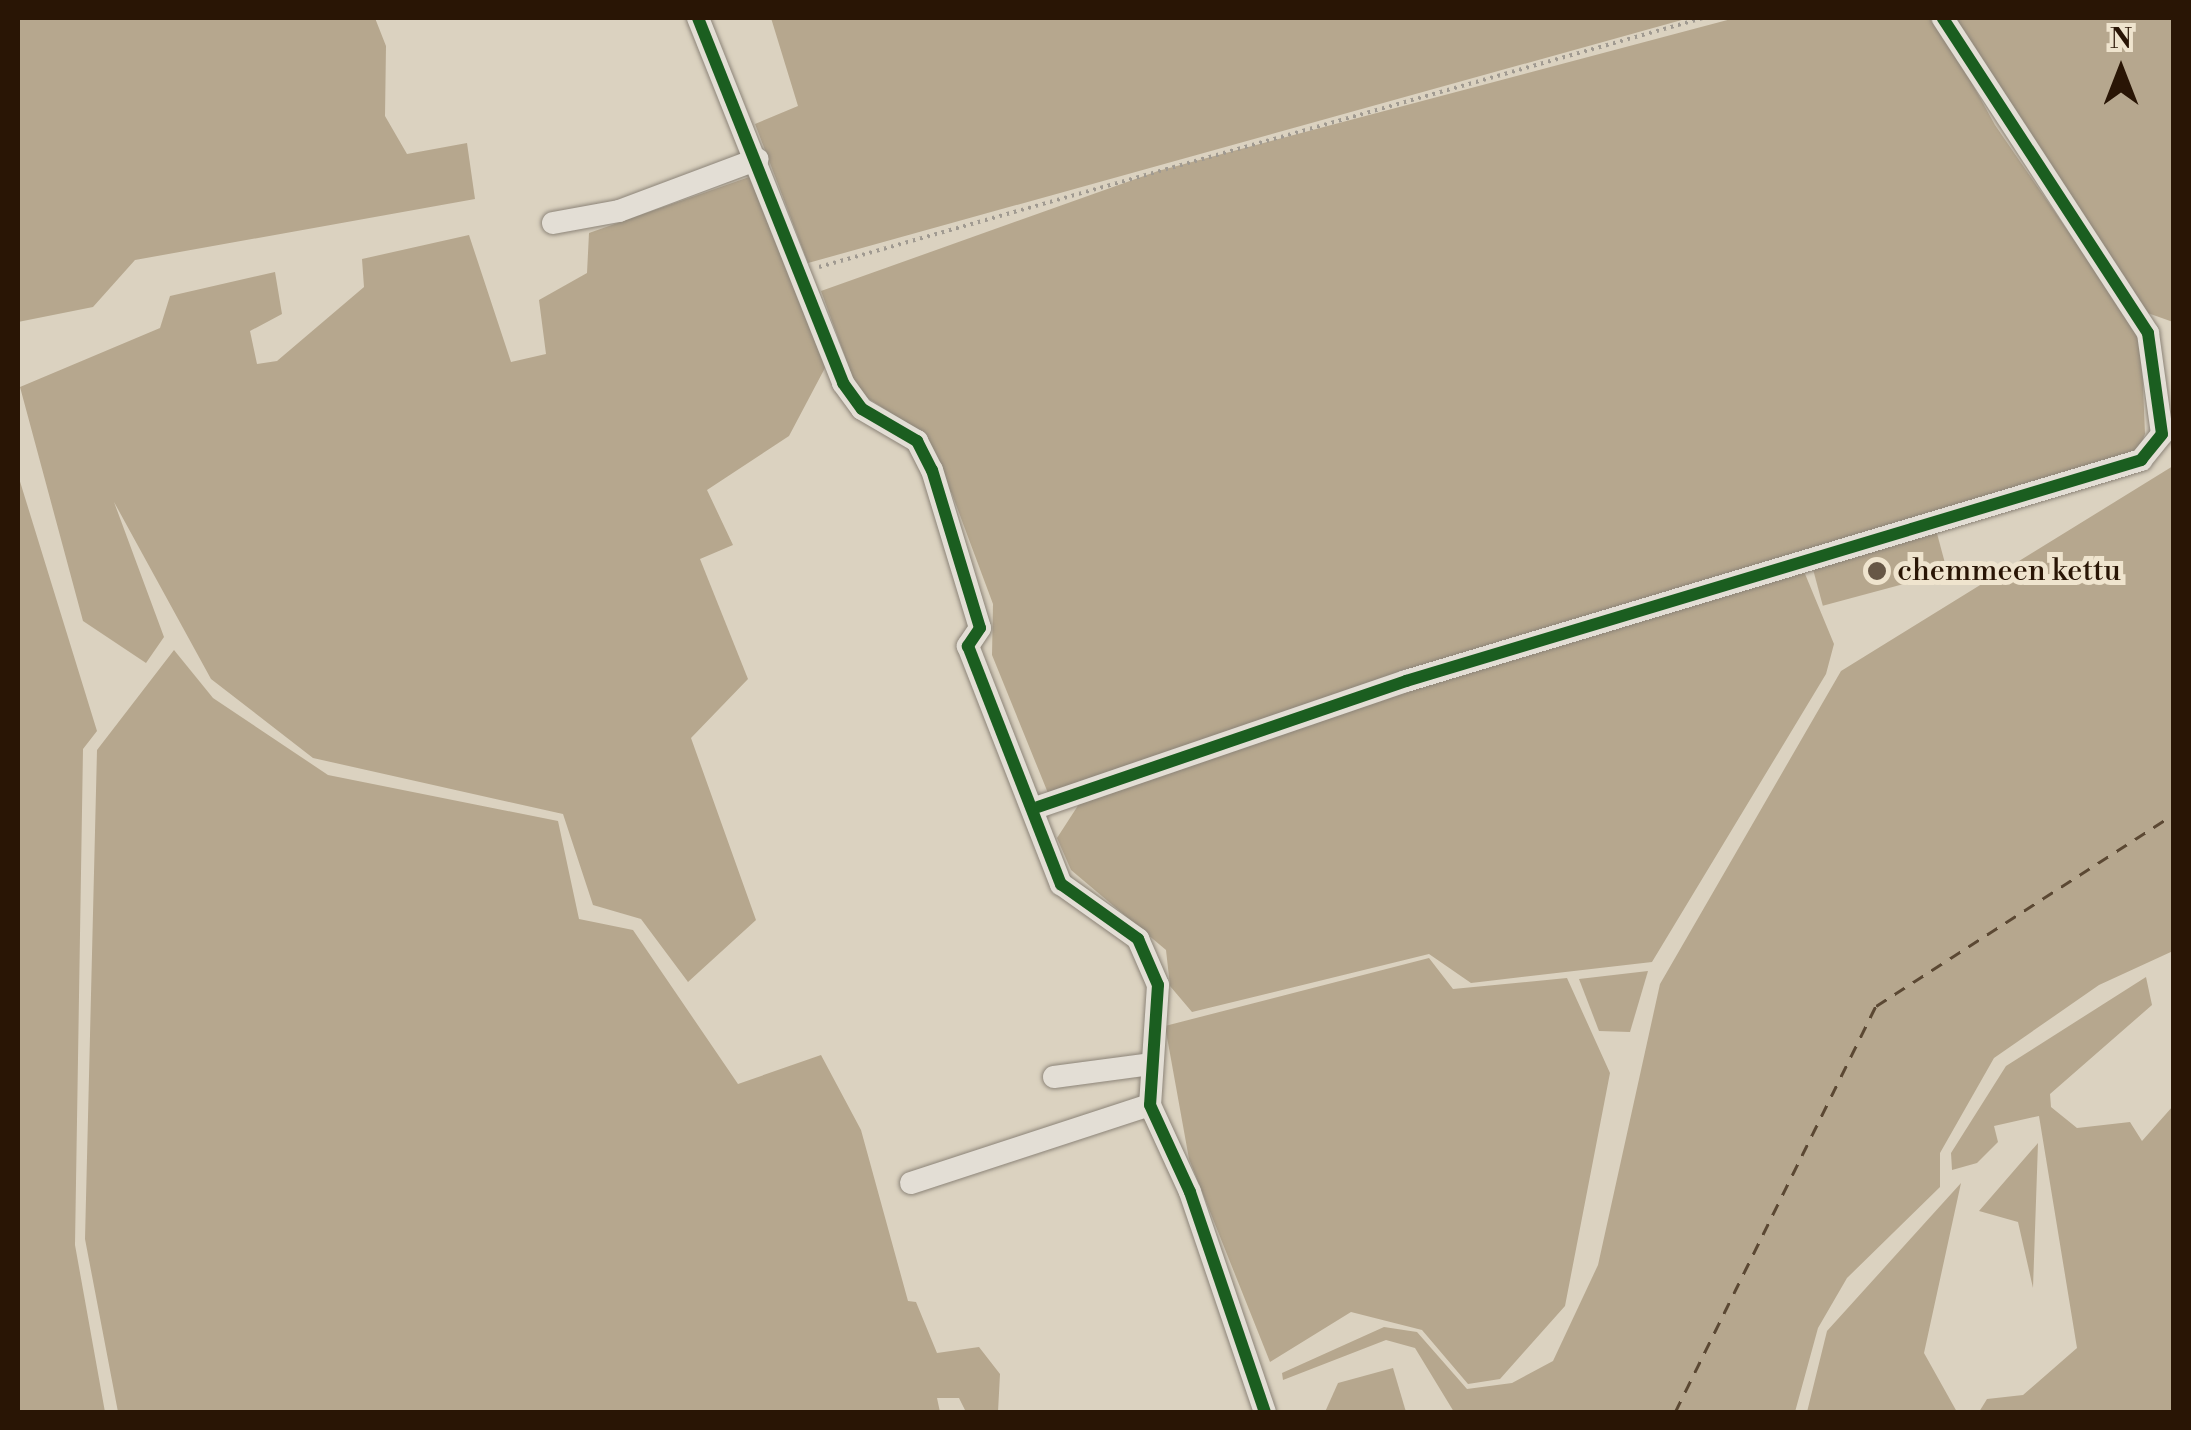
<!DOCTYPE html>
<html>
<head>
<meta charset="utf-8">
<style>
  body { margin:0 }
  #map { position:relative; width:2191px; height:1430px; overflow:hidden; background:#dbd2c0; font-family:"Libre Bodoni",serif }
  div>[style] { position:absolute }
  .water>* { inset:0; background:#b6a78e; transform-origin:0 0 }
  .ferry>* { height:2.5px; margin-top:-1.25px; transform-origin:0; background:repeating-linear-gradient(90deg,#5b4833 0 12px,transparent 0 22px) }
  .path>* { height:4px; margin-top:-2px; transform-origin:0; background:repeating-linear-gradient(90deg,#a09a91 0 2.5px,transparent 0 7.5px) }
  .roads { filter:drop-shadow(0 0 2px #8c8478) drop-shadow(0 0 2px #8c8478) }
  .minor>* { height:22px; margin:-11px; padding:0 11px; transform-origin:11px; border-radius:11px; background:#e3ded5 }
  .cycleway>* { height:12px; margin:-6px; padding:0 6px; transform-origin:6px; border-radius:6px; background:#1b5e20 }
  .dots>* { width:28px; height:28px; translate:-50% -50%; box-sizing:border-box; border:5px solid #efe4ce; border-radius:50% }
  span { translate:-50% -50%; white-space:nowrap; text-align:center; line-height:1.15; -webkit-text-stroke:10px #efe4ce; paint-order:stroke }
  .poi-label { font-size:30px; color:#291505 }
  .left { translate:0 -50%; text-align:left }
  .frame { position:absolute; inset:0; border:20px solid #291505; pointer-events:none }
  .north { position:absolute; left:2071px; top:20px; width:100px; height:100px; -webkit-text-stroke:8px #efe4ce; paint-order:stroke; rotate:0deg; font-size:28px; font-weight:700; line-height:40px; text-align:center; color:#291505 }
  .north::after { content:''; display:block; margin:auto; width:35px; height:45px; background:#291505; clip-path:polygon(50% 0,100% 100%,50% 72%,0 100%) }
</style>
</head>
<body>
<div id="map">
  <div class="water">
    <div style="clip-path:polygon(18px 18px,375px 18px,386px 46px,385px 116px,407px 154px,467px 143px,475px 199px,135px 260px,93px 307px,18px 322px)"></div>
    <div style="clip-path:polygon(771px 18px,1689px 18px,808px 263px,755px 124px,798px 106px)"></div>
    <div style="clip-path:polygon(1735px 18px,1936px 18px,1995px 125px,2141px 337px,2145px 434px,2137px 454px,1050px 798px,992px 655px,993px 604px,952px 494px,918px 430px,858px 392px,821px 291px,1158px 171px)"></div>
    <div style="clip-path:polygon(1952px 18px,2173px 18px,2173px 322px,2142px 311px)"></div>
    <div style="clip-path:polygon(752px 176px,826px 366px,789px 436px,707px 490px,733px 545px,700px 559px,748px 679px,691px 738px,756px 920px,688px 982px,641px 919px,593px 905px,563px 814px,313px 758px,211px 679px,114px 502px,164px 637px,146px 663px,83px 621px,20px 387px,160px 328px,170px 296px,275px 272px,282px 314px,250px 331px,257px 364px,277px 361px,364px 287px,362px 259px,469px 235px,511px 362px,546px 354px,539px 300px,587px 273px,589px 233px)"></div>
    <div style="clip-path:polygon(2173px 466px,2173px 951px,2099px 985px,1994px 1058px,1940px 1153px,1940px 1187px,1847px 1278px,1818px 1328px,1795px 1412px,1454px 1412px,1415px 1348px,1386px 1340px,1283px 1380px,1282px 1373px,1384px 1327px,1417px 1332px,1467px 1389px,1512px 1383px,1553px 1361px,1598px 1265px,1660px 984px,1841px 671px)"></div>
    <div style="clip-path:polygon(18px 475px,97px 731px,83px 749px,75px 1245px,105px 1412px,18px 1412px)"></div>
    <div style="left:1935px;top:526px;width:48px;height:129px;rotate:75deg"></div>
    <div style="clip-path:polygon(1803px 569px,1834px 644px,1826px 674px,1652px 962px,1471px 983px,1429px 954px,1192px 1012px,1170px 986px,1166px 950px,1071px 870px,1057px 838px,1079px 804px,1365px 699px)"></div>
    <div style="clip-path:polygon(174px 650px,213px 698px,328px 775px,558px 821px,579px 919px,633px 930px,738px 1084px,821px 1055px,861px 1130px,908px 1301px,916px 1302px,937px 1353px,979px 1347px,1000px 1374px,998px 1412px,966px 1412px,959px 1398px,937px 1398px,940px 1412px,118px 1412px,85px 1239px,97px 750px)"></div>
    <div style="clip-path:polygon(1429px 958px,1453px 989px,1567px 978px,1610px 1073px,1565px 1306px,1500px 1379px,1468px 1384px,1422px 1330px,1351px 1312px,1270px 1362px,1189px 1159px,1165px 1026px)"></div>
    <div style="clip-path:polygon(1648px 971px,1630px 1032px,1599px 1031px,1579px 979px)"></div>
    <div style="clip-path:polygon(2146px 977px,2152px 1005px,2050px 1094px,2051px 1107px,2077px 1128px,2130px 1122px,2142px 1141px,2173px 1106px,2173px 1412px,1979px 1412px,1987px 1399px,2023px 1395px,2077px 1348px,2039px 1116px,1994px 1126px,1998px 1142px,1977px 1163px,1952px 1170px,1951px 1153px,2006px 1066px)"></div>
    <div style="clip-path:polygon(2038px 1143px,2033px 1288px,2018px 1222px,1979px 1211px)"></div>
    <div style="clip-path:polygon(1961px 1183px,1924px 1353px,1957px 1412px,1807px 1412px,1827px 1331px)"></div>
    <div style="clip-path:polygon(1393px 1368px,1406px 1412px,1325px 1412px,1338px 1383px)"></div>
  </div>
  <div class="ferry">
    <div style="left:1675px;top:1412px;width:453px;rotate:-63.7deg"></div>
    <div style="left:1876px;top:1006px;width:354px;rotate:-32.8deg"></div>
  </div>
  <div class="path">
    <div style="left:819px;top:267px;width:918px;rotate:-15.73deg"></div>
  </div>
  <div class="roads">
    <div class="minor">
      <div style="left:698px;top:18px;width:393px;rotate:68.3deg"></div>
      <div style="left:843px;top:383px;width:32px;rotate:54deg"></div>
      <div style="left:862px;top:409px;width:64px;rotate:30.2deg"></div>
      <div style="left:917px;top:441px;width:33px;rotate:63deg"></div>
      <div style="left:932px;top:470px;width:165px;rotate:73.1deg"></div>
      <div style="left:980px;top:628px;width:22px;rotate:124deg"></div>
      <div style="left:968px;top:646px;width:256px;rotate:68.7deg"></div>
      <div style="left:1061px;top:884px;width:95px;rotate:35.5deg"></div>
      <div style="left:1138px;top:939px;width:50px;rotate:66.5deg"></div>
      <div style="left:1158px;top:985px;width:120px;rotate:93.8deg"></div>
      <div style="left:1150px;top:1105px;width:96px;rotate:65.3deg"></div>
      <div style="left:1190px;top:1192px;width:232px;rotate:71.2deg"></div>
      <div style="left:553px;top:223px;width:67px;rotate:-10.3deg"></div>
      <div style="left:619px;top:211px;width:148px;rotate:-20.5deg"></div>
      <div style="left:1038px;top:807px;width:389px;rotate:-18.9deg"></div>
      <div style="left:1406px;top:681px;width:768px;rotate:-16.73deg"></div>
      <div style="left:2141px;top:460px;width:33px;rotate:-51deg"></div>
      <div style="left:2162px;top:434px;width:102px;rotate:-97.9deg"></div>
      <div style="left:2148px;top:333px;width:376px;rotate:-123.1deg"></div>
      <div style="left:1054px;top:1077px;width:99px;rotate:-7.6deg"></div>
      <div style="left:911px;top:1183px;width:251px;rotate:-18.1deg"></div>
    </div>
  </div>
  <div class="cycleway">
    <div style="left:698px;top:18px;width:393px;rotate:68.3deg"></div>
    <div style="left:843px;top:383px;width:32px;rotate:54deg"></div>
    <div style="left:862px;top:409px;width:64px;rotate:30.2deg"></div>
    <div style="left:917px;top:441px;width:33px;rotate:63deg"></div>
    <div style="left:932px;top:470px;width:165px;rotate:73.1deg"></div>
    <div style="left:980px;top:628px;width:22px;rotate:124deg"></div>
    <div style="left:968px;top:646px;width:256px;rotate:68.7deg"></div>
    <div style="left:1061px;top:884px;width:95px;rotate:35.5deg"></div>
    <div style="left:1138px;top:939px;width:50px;rotate:66.5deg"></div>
    <div style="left:1158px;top:985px;width:120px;rotate:93.8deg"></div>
    <div style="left:1150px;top:1105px;width:96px;rotate:65.3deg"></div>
    <div style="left:1190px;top:1192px;width:232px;rotate:71.2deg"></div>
    <div style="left:1038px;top:807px;width:389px;rotate:-18.9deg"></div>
    <div style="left:1406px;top:681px;width:768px;rotate:-16.73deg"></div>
    <div style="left:2141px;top:460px;width:33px;rotate:-51deg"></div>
    <div style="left:2162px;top:434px;width:102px;rotate:-97.9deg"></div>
    <div style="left:2148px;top:333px;width:376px;rotate:-123.1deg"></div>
  </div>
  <div class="dots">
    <div style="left:1877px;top:571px;background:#675746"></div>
  </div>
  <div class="poi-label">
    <span class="left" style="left:1897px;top:571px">chemmeen kettu</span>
  </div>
  <div class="frame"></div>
  <div class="north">N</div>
</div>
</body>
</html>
